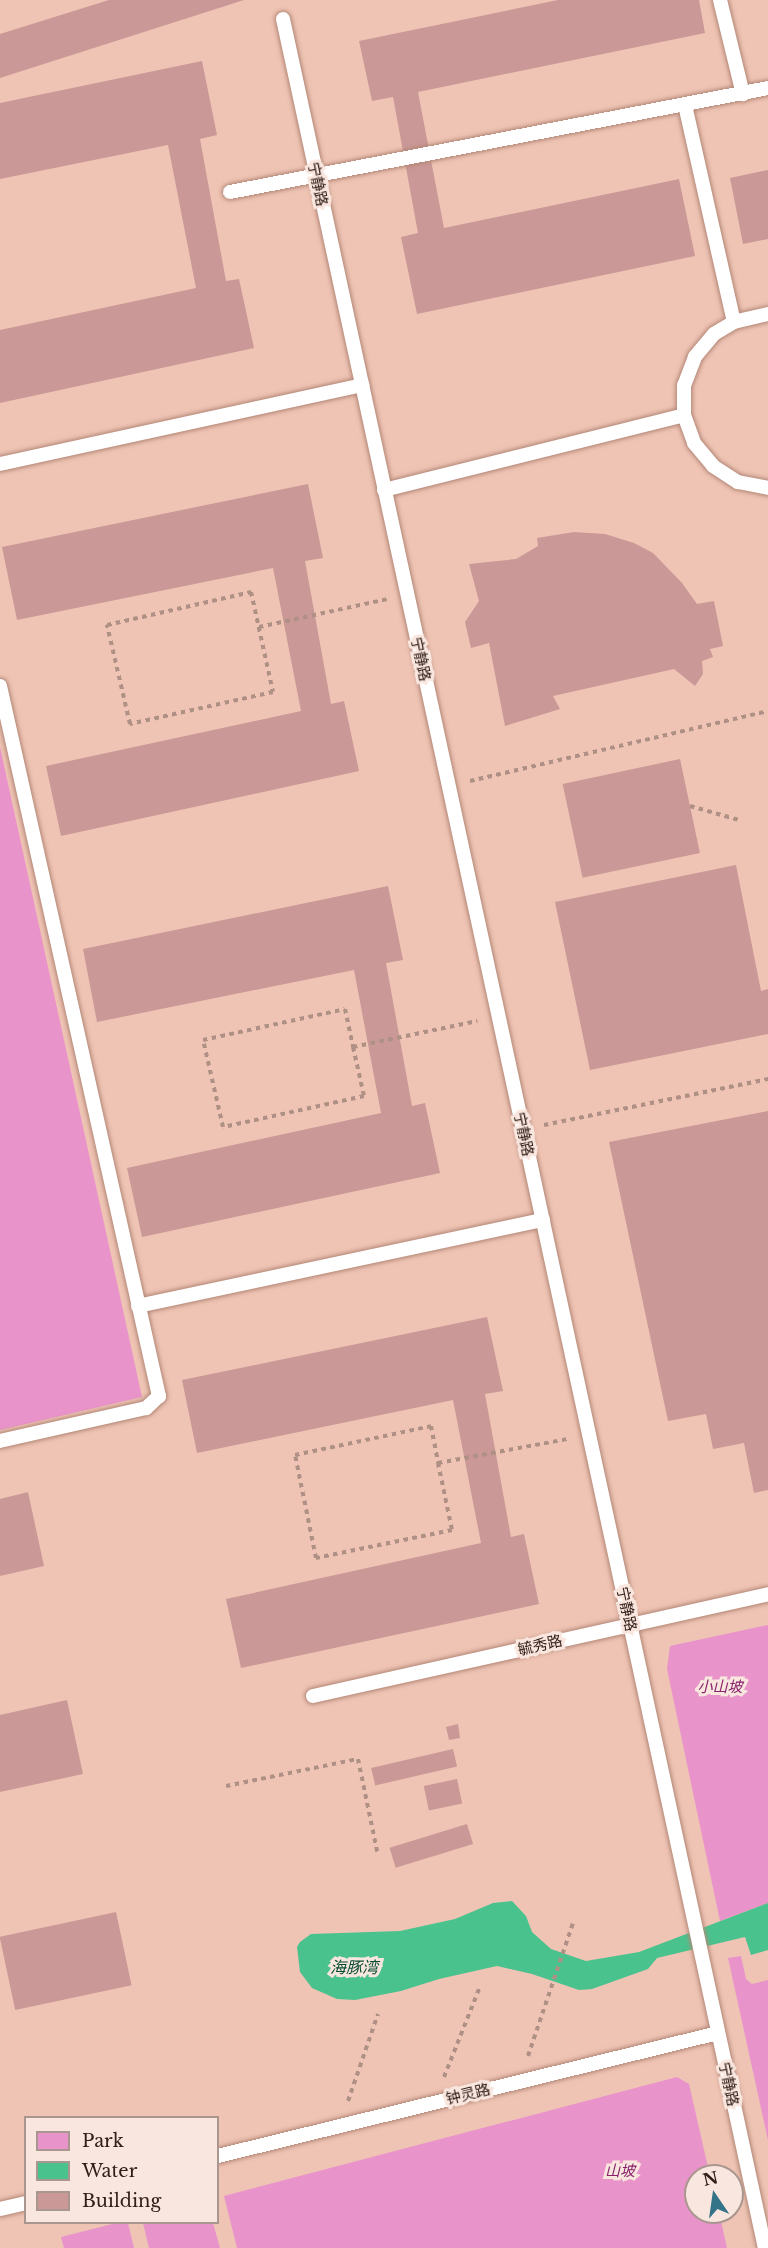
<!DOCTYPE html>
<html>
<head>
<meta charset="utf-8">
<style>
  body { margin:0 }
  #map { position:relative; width:768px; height:2248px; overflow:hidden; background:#fad4c5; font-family:"Libre Baskerville","Noto Sans SC",serif }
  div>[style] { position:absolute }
  .built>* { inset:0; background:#efc4b4 }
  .green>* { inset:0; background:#e993cb }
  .water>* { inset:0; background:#4ac28d }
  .building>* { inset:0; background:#ca9896; transform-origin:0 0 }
  .path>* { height:4px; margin-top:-2px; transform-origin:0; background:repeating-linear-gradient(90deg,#af9084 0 4.5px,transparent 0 9px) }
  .roads { filter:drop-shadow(0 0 2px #b38777) drop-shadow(0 0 2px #b38777) }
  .service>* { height:14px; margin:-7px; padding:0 7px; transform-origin:7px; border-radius:7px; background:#fff }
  span { translate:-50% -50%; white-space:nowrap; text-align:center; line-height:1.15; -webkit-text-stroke:6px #f9e6de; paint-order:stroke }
  .street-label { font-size:15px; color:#312019 }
  .park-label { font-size:15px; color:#88236c; font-style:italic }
  .water-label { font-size:16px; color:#054b31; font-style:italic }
  .legend { position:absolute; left:24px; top:2116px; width:195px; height:108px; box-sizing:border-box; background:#f9e6de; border:2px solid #a9978f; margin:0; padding:8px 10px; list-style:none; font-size:18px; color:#312019 }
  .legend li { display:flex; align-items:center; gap:12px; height:30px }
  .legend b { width:30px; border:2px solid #a9978f }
  .north { position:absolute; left:684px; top:2164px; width:60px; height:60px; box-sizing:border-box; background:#f9e6de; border:2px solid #a9978f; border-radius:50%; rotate:347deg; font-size:16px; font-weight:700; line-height:24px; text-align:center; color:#312019 }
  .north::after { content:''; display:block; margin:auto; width:21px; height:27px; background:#347488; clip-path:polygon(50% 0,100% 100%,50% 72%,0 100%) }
</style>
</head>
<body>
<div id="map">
  <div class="built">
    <div style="clip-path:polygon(evenodd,0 0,768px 0,768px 2248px,0 2248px,0 0,26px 2118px,218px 2118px,218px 2222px,26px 2222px,26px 2118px,0 0,696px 2176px,732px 2176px,732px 2212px,696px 2212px,696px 2176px)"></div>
  </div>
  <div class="green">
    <div style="clip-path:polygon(0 747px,142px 1397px,0 1430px)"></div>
    <div style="clip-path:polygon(768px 1625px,768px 1903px,720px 1921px,667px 1669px,670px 1646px)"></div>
    <div style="clip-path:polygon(741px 1956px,746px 1979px,752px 1984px,768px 1980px,768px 2140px,728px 1958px)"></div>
    <div style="clip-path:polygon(677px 2077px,689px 2084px,710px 2176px,696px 2176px,696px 2212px,719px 2212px,727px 2248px,237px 2248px,224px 2196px)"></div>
    <div style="clip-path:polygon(120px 2222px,128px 2223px,134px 2248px,64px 2248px,61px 2237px)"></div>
    <div style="clip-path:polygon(143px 2223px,213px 2223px,220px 2248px,149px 2248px)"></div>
  </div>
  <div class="water">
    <div style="clip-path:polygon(512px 1901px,526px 1916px,532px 1932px,551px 1949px,586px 1961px,639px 1952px,768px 1903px,768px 1950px,751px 1955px,745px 1937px,657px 1958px,648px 1969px,592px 1989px,579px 1990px,532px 1974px,497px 1966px,439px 1979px,401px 1991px,355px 2000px,337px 1999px,312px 1988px,300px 1972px,297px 1947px,300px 1942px,311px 1934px,400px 1931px,455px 1919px,493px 1903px)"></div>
  </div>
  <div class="building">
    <div style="clip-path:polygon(109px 0,244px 0,0 78px,0 34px)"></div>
    <div style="clip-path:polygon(558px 0,699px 0,705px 33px,418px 92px,444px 228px,679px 179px,695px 256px,417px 314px,401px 237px,418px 233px,393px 97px,372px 101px,359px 41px)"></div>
    <div style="clip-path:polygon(202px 61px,217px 135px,200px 139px,226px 281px,239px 279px,254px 348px,0 403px,0 330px,196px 288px,168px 145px,0 179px,0 103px)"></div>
    <div style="clip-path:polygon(768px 170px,768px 239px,743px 244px,730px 178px)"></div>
    <div style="clip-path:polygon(308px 484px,323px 558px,305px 561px,331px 704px,344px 701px,359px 771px,61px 836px,46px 766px,301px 711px,273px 568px,17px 620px,2px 547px)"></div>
    <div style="clip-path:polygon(574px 532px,605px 534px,634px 543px,653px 553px,682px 583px,697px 604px,714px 601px,723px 646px,710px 649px,713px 657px,702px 661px,703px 674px,695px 686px,674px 669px,553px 696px,560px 709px,505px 726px,489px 643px,471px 648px,465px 622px,479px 601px,469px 564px,516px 559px,538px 546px,537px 538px)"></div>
    <div style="left:680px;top:759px;width:96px;height:120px;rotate:78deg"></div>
    <div style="clip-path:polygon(736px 865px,761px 991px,768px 989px,768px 1034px,590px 1070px,555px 902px)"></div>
    <div style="clip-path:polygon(388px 886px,403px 960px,386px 963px,412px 1106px,425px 1103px,440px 1173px,142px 1237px,127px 1168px,381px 1113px,354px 970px,97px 1022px,83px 949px)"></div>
    <div style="clip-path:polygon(768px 1111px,768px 1490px,754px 1493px,744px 1443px,713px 1449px,706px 1414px,668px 1421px,609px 1142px)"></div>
    <div style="clip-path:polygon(487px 1317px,503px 1391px,485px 1394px,511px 1537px,524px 1534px,539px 1604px,241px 1668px,226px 1599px,481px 1543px,453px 1400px,197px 1453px,182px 1380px)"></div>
    <div style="clip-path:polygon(28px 1492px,44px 1566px,0 1576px,0 1499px)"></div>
    <div style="clip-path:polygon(67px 1700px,83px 1774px,0 1792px,0 1715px)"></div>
    <div style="clip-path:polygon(458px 1724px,460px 1738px,449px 1740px,446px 1727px)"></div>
    <div style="left:453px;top:1749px;width:18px;height:84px;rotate:77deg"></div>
    <div style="left:457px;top:1779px;width:25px;height:34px;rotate:78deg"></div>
    <div style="left:467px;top:1824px;width:21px;height:81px;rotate:73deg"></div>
    <div style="left:116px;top:1912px;width:75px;height:119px;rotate:78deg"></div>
  </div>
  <div class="path">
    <div style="left:251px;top:592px;width:102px;rotate:77.6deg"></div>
    <div style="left:273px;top:692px;width:147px;rotate:167.4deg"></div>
    <div style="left:130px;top:724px;width:102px;rotate:-103.1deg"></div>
    <div style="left:107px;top:625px;width:148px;rotate:-12.9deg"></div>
    <div style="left:259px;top:627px;width:131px;rotate:-12.3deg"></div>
    <div style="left:470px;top:781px;width:306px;rotate:-13.2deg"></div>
    <div style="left:690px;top:806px;width:51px;rotate:15.9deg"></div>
    <div style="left:353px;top:1047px;width:50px;rotate:77.3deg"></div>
    <div style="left:364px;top:1096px;width:144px;rotate:167.6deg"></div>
    <div style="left:223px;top:1127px;width:89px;rotate:-102.9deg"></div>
    <div style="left:203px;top:1040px;width:145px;rotate:-12.3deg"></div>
    <div style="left:345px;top:1009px;width:39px;rotate:78deg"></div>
    <div style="left:353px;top:1047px;width:127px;rotate:-11.8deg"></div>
    <div style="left:544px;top:1125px;width:229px;rotate:-11.6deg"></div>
    <div style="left:438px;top:1463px;width:68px;rotate:78.2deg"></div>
    <div style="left:452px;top:1530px;width:139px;rotate:168.4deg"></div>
    <div style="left:316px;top:1558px;width:105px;rotate:-101.5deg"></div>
    <div style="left:295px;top:1455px;width:139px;rotate:-12deg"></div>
    <div style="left:431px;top:1426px;width:38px;rotate:79deg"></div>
    <div style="left:438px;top:1463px;width:131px;rotate:-10.5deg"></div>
    <div style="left:226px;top:1786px;width:135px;rotate:-11.6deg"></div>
    <div style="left:358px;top:1759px;width:99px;rotate:78.3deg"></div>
    <div style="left:528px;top:2056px;width:140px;rotate:-71.3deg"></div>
    <div style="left:444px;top:2077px;width:95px;rotate:-68.3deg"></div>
    <div style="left:348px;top:2101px;width:92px;rotate:-71deg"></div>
  </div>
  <div class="roads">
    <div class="service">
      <div style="left:720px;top:0;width:97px;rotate:76.3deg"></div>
      <div style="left:283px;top:19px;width:2281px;rotate:77.8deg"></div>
      <div style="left:685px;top:105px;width:222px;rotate:77.3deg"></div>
      <div style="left:230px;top:192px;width:548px;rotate:-10.94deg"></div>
      <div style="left:768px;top:314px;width:35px;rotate:167deg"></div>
      <div style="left:734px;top:322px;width:23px;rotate:149deg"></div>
      <div style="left:714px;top:334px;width:30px;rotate:130deg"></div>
      <div style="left:695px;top:357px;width:30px;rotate:111deg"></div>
      <div style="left:684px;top:385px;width:30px;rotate:90deg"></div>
      <div style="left:684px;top:415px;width:30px;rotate:70deg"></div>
      <div style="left:694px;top:443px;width:30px;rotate:50deg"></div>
      <div style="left:713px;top:466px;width:30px;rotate:33deg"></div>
      <div style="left:738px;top:482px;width:31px;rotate:11deg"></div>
      <div style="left:0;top:464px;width:371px;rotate:-12.3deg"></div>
      <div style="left:384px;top:490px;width:309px;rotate:-14deg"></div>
      <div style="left:0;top:686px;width:728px;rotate:77.38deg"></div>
      <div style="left:159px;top:1396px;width:18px;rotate:137deg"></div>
      <div style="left:146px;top:1408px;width:150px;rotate:167.3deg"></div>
      <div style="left:138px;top:1306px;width:414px;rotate:-12deg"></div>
      <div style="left:313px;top:1696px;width:466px;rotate:-12.6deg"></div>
      <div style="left:218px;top:2156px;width:515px;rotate:-13.82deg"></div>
      <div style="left:0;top:2209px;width:27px;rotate:-13deg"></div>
    </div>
  </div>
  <div class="street-label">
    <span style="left:318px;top:184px;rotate:78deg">宁静路</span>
    <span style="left:421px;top:659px;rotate:78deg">宁静路</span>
    <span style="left:524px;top:1134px;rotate:78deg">宁静路</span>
    <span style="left:627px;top:1609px;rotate:78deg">宁静路</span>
    <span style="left:540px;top:1645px;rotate:-13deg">毓秀路</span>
    <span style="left:729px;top:2084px;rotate:78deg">宁静路</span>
    <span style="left:468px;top:2094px;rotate:-14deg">钟灵路</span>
  </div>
  <div class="park-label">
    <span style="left:720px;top:1687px">小山坡</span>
    <span style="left:620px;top:2171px">山坡</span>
  </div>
  <div class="water-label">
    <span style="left:354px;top:1967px">海豚湾</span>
  </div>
  <ul class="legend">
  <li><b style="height:16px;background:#e993cb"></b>Park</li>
  <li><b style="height:16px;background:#4ac28d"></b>Water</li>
  <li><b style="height:16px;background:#ca9896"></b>Building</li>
  </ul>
  <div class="north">N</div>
</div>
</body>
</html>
